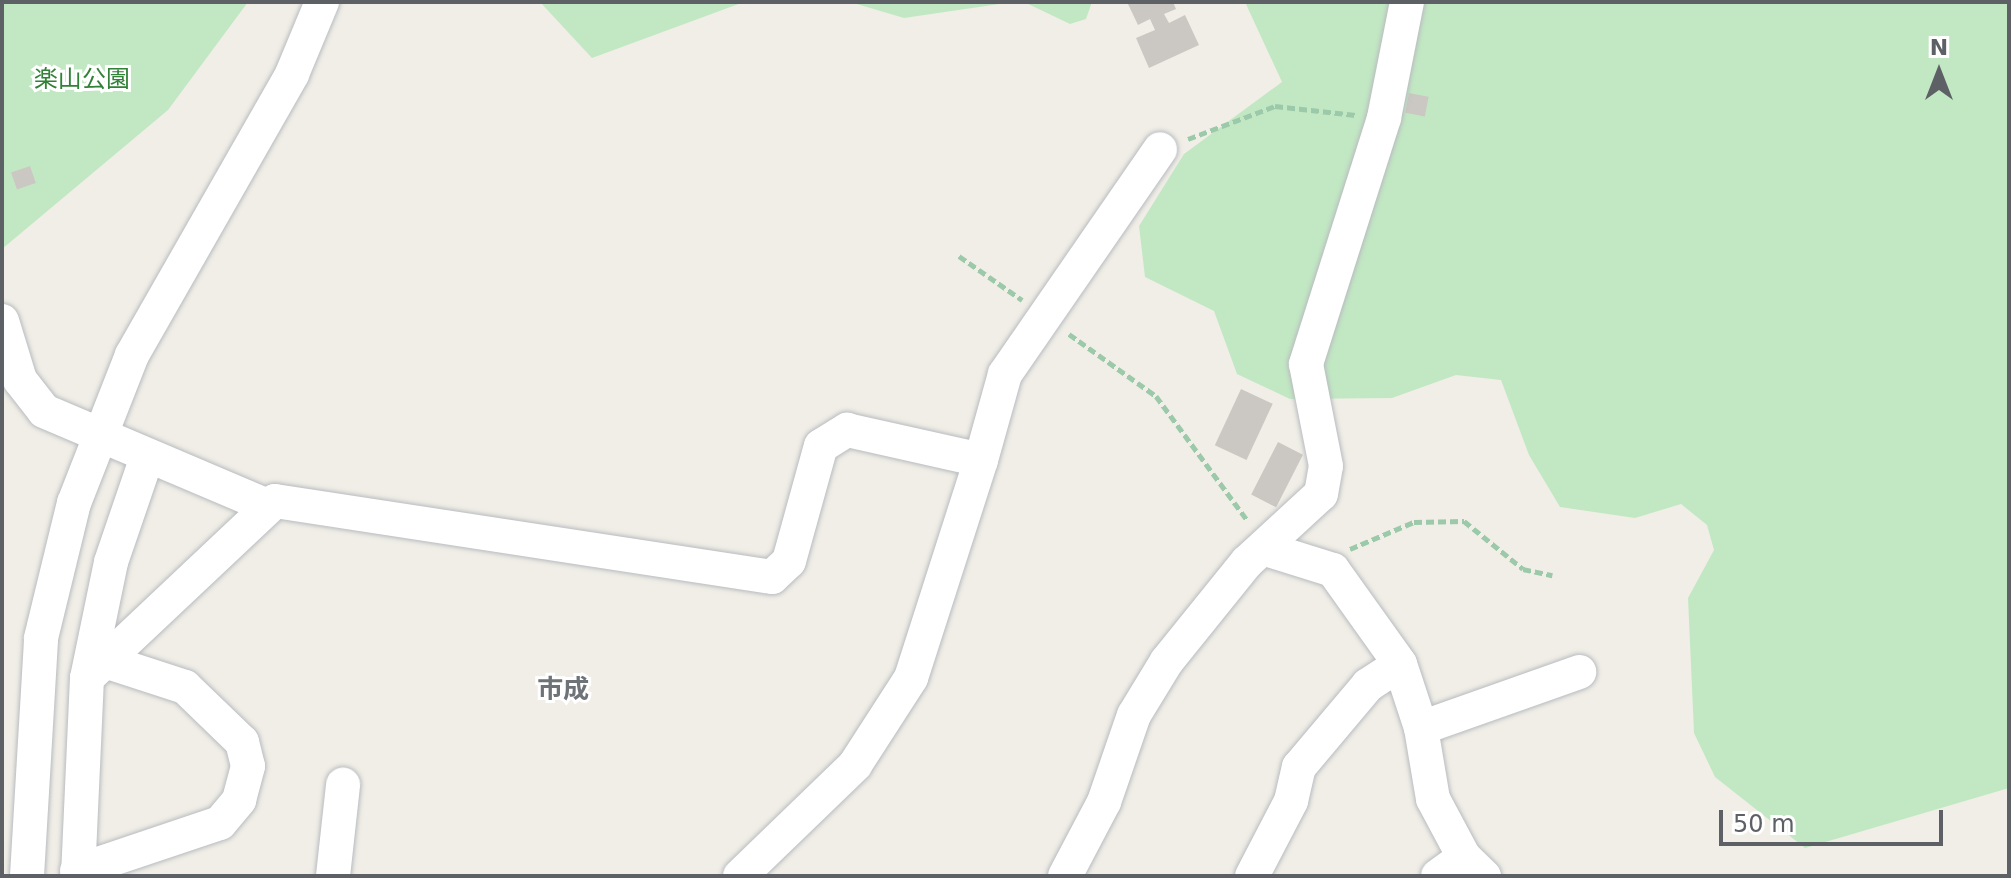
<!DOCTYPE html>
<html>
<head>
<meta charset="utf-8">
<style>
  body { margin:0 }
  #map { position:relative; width:2011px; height:878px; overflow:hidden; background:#f0eee6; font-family:"DejaVu Sans","Noto Sans JP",sans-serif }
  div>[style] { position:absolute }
  .green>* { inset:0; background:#c2e8c3 }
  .building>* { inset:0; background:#cbc8c3; transform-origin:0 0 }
  .path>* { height:5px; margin-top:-2.5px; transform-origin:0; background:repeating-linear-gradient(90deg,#9bc9a9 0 8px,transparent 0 12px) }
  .roads { filter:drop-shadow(0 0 2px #b8bbc0) drop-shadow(0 0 2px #b8bbc0) }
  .minor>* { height:34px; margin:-17px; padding:0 17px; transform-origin:17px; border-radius:17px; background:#fff }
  span { translate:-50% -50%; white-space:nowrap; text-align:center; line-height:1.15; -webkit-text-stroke:6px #fff; paint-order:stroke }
  .park-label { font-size:24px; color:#318138 }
  .neighbourhood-label { font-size:26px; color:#6e7378; font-weight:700 }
  .frame { position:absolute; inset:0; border:4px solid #5d6166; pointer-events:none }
  .north { position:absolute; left:1899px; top:32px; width:80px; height:80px; -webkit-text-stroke:6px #fff; paint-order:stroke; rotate:0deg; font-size:22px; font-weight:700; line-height:32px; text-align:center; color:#5d6166 }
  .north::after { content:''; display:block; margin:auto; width:28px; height:36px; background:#5d6166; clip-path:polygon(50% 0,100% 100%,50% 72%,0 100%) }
  .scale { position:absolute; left:1719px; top:810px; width:224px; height:36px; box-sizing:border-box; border:4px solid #5d6166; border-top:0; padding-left:10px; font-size:24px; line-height:28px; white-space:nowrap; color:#5d6166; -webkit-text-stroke:6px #fff; paint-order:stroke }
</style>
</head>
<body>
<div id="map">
  <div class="green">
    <div style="clip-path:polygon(2px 2px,248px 2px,168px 110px,2px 249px)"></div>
    <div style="clip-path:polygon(540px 2px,744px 2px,592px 58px)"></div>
    <div style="clip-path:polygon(850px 2px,1013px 2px,904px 18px)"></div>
    <div style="clip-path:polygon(1024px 2px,1092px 2px,1086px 19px,1070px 24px)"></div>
    <div style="clip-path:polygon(1245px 2px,2009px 2px,2009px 788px,1805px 848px,1715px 777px,1694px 733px,1688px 598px,1714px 550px,1707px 525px,1681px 504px,1635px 518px,1560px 507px,1529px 455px,1501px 380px,1456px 375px,1392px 398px,1290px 399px,1237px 374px,1214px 311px,1145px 277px,1139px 226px,1184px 154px,1282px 82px)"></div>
  </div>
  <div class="building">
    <div style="clip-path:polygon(1127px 2px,1173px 2px,1176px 9px,1164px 14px,1169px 23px,1185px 15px,1199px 45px,1149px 68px,1136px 38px,1155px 30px,1150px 19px,1138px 25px)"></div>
    <div style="left:1409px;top:93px;width:20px;height:20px;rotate:11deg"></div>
    <div style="left:30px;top:166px;width:18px;height:20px;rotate:71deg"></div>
    <div style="left:1241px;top:389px;width:35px;height:62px;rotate:25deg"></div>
    <div style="left:1278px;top:442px;width:28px;height:59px;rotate:27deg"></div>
  </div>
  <div class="path">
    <div style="left:1188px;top:139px;width:93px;rotate:-20.8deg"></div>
    <div style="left:1275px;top:106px;width:81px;rotate:6.4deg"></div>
    <div style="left:959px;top:256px;width:77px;rotate:34.9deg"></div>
    <div style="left:1069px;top:334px;width:107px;rotate:35.5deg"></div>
    <div style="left:1156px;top:396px;width:154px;rotate:53.7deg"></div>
    <div style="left:1350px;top:549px;width:69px;rotate:-22.9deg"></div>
    <div style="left:1414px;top:522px;width:50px;rotate:-1.1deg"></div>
    <div style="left:1464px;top:521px;width:76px;rotate:39.1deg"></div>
    <div style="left:1523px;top:569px;width:30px;rotate:12deg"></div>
  </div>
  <div class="roads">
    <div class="minor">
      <div style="left:2px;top:321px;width:62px;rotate:73deg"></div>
      <div style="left:20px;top:380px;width:39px;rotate:52deg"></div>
      <div style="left:44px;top:411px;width:240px;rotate:23deg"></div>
      <div style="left:981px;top:460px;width:89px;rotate:-74.4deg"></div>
      <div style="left:1005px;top:374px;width:273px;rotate:-55.4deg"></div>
      <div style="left:1269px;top:550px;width:67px;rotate:17.4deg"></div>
      <div style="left:1333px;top:570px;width:115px;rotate:54.5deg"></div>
      <div style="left:1400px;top:664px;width:67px;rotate:71.8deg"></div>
      <div style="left:1421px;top:728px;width:72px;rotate:80.4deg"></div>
      <div style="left:1433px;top:799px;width:66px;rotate:61.9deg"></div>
      <div style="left:1464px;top:857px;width:28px;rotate:44deg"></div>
      <div style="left:87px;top:678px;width:258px;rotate:-43.3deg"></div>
      <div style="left:275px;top:501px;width:503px;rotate:8.69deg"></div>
      <div style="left:772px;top:577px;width:23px;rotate:-43deg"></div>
      <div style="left:789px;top:561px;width:119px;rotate:-74.5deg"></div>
      <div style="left:821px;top:446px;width:31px;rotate:-32deg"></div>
      <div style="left:847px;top:430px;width:137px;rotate:12.6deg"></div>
      <div style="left:981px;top:460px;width:229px;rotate:107.8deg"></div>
      <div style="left:911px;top:678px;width:103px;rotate:122.8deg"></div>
      <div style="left:855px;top:765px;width:160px;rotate:136deg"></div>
      <div style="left:1421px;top:728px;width:168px;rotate:-19.5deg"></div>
      <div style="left:77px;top:871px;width:151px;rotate:-18.6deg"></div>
      <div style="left:220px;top:823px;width:30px;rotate:-50deg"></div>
      <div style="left:239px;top:800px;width:35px;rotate:-75deg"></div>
      <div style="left:248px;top:766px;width:25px;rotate:-104deg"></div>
      <div style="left:242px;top:742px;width:79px;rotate:-136deg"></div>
      <div style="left:185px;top:687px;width:84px;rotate:-162deg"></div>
      <div style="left:27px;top:876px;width:238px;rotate:-86.6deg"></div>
      <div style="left:41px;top:638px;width:139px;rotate:-76.3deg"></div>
      <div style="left:74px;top:503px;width:159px;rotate:-68.6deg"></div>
      <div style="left:132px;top:355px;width:323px;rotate:-60.3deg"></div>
      <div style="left:292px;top:74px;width:78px;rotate:-67.4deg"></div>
      <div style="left:78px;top:876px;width:198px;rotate:-87.4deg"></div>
      <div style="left:87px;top:678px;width:118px;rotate:-78.3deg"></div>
      <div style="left:111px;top:562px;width:111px;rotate:-71.1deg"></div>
      <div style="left:333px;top:876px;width:92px;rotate:-83.7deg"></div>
      <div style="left:1065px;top:876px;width:84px;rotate:-62.2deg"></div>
      <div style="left:1104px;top:802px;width:92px;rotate:-71deg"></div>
      <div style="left:1134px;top:715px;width:63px;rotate:-58.6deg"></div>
      <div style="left:1167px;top:661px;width:127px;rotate:-51.1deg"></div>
      <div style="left:1247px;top:562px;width:100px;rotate:-42.6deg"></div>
      <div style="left:1321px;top:494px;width:28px;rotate:-80deg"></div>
      <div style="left:1326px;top:466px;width:104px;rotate:-101.1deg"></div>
      <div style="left:1306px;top:364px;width:258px;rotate:-72.4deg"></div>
      <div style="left:1384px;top:118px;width:118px;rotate:-78.8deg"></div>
      <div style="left:1252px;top:876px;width:85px;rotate:-62.5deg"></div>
      <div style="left:1291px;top:801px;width:35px;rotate:-77deg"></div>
      <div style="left:1299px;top:767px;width:107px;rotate:-49.9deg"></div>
      <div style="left:1368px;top:685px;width:38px;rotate:-33deg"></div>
      <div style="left:1438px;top:876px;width:32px;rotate:-36deg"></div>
    </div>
  </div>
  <div class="park-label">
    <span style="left:82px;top:80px">楽山公園</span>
  </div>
  <div class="neighbourhood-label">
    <span style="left:563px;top:690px">市成</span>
  </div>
  <div class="frame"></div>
  <div class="north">N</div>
  <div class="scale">50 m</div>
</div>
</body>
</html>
